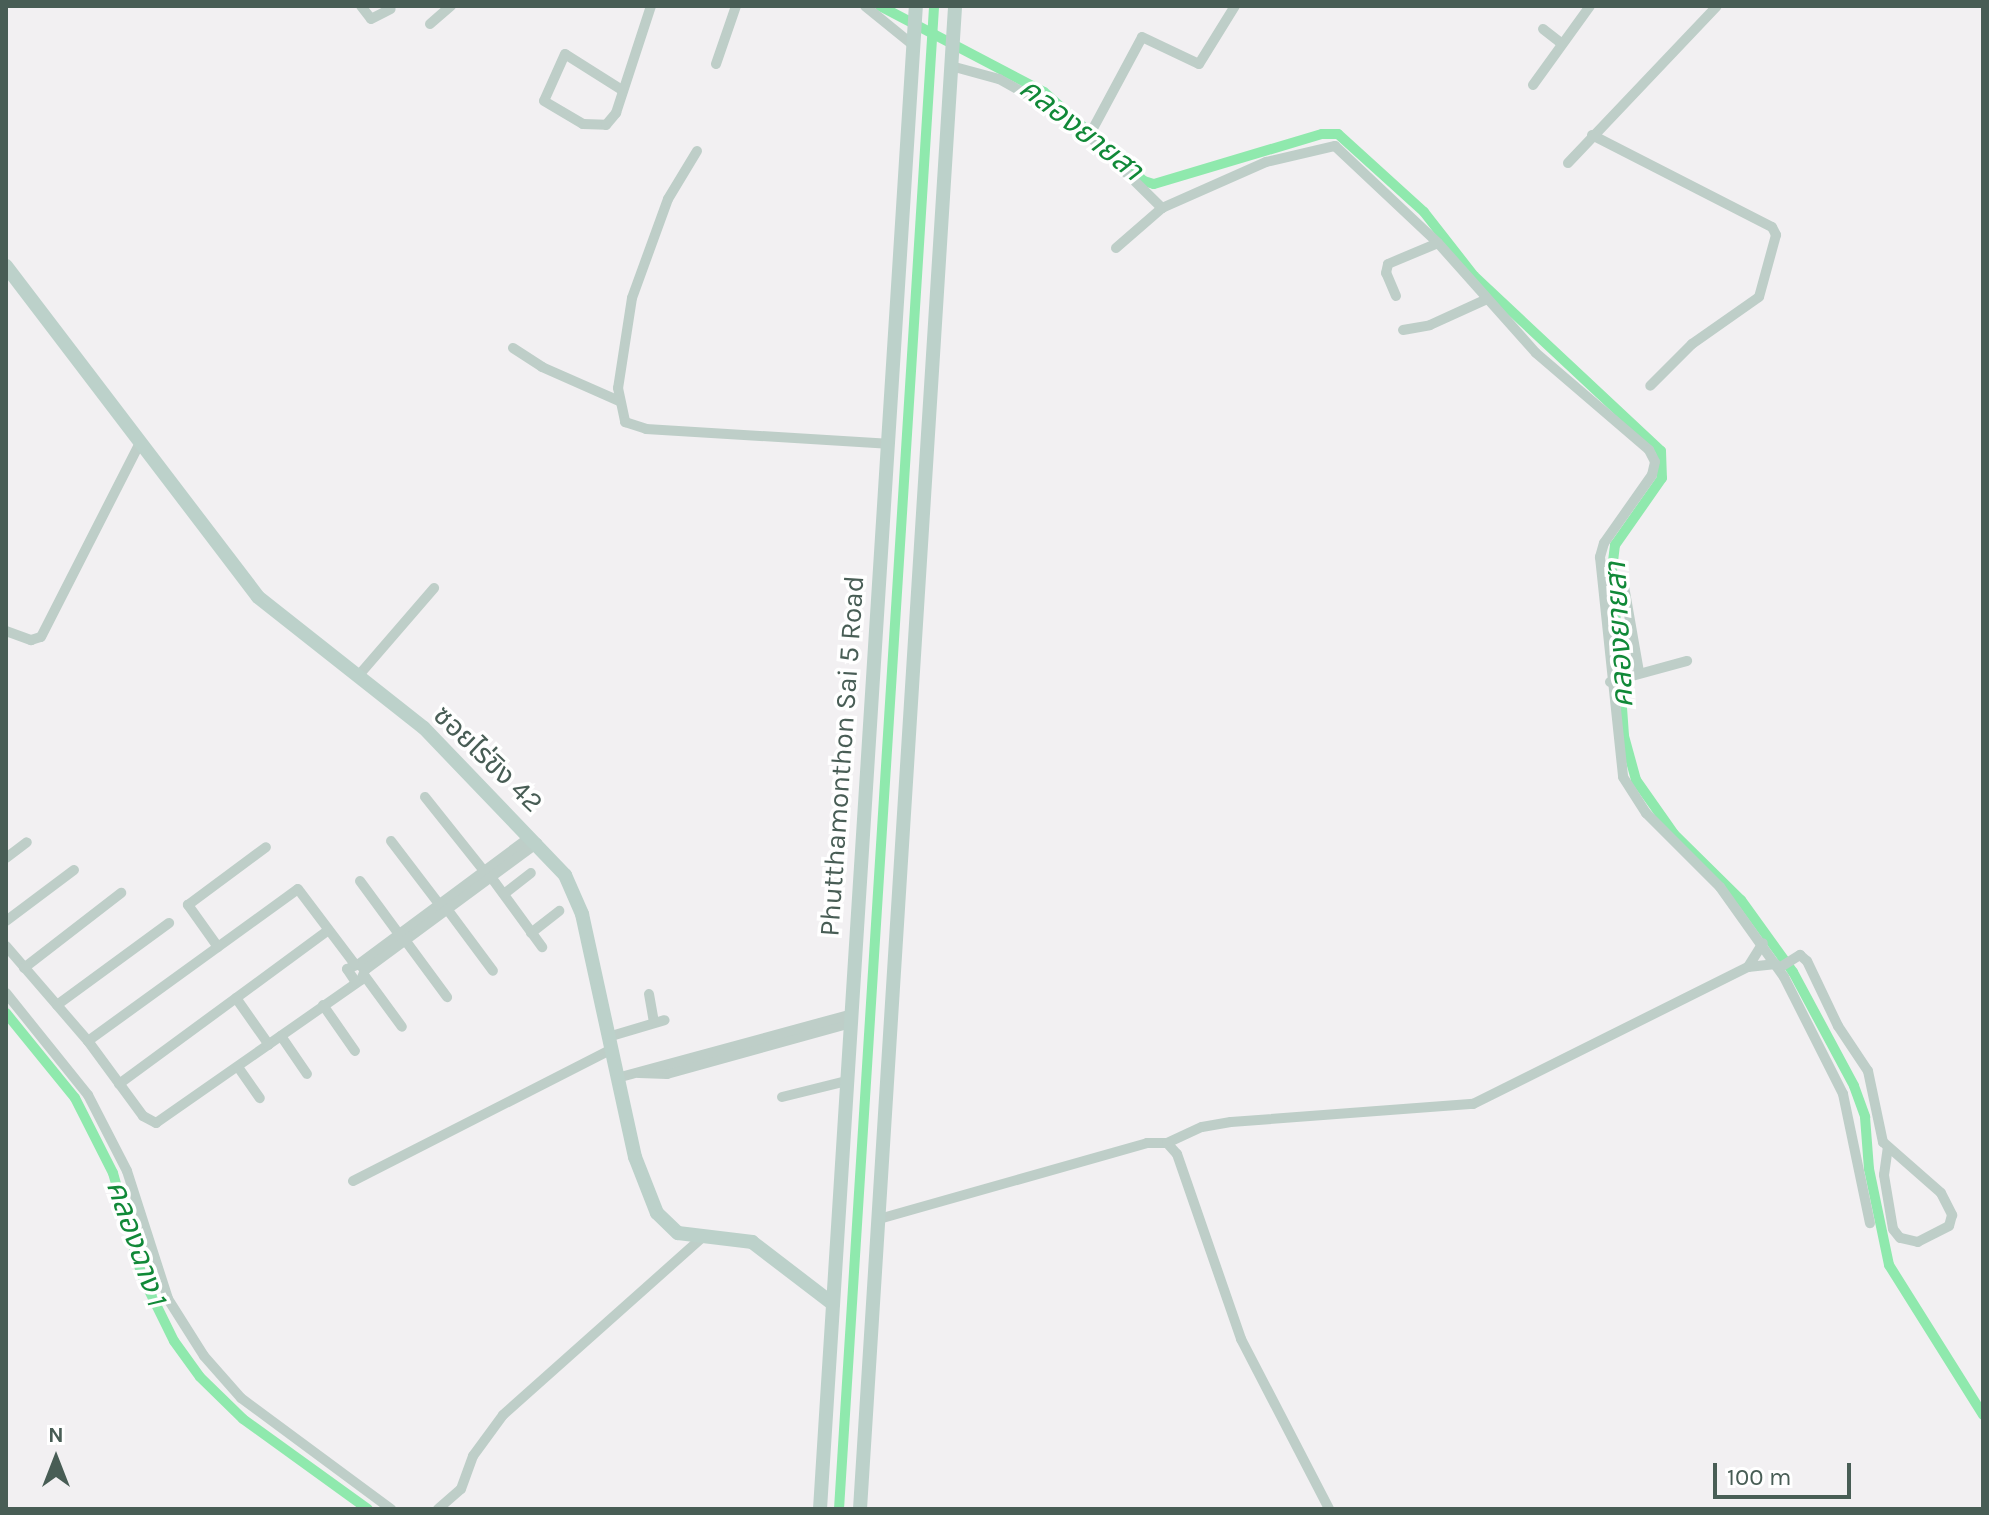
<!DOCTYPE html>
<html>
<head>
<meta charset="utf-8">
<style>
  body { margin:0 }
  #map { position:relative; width:1989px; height:1515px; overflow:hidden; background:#f2f0f2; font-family:Karla,"Noto Sans Thai",sans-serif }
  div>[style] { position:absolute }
  .canal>* { height:10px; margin:-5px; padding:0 5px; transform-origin:5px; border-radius:5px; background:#8fe9ad }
  .street>* { height:10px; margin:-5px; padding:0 5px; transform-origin:5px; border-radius:5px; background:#becec8 }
  .secondary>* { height:14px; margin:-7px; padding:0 7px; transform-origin:7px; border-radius:7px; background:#bcd1ca }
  span { translate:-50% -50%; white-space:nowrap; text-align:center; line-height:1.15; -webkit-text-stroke:7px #fff; paint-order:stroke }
  .street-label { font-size:28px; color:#485d55 }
  .water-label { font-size:30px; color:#118938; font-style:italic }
  .frame { position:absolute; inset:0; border:8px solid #485d55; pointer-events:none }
  .north { position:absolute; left:16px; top:1419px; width:80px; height:80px; -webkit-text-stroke:6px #fff; paint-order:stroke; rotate:0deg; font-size:22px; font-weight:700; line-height:32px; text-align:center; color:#485d55 }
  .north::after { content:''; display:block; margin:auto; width:28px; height:36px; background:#485d55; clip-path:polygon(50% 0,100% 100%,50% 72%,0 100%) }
  .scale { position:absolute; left:1713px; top:1463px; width:138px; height:36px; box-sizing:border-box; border:4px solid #485d55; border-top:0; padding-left:10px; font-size:24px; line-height:28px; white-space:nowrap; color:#485d55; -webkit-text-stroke:6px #fff; paint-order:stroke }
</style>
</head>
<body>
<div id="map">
  <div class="canal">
    <div style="left:880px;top:6px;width:185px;rotate:27.7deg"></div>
    <div style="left:1044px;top:92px;width:134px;rotate:41.7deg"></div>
    <div style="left:1144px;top:181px;width:10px;rotate:17deg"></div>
    <div style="left:1154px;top:184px;width:175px;rotate:-16.6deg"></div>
    <div style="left:1322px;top:134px;width:16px"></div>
    <div style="left:1338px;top:134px;width:116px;rotate:42.2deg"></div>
    <div style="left:1424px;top:212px;width:81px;rotate:52deg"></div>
    <div style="left:1474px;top:276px;width:256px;rotate:43.1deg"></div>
    <div style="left:1661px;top:451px;width:27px;rotate:88deg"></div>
    <div style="left:1662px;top:478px;width:82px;rotate:125deg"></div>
    <div style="left:1615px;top:545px;width:23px;rotate:97deg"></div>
    <div style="left:1612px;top:568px;width:168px;rotate:85.9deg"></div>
    <div style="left:1624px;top:736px;width:46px;rotate:74.7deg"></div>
    <div style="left:1636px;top:780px;width:66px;rotate:54.9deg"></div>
    <div style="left:1674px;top:834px;width:94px;rotate:44.6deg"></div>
    <div style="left:1741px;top:900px;width:89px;rotate:54.2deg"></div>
    <div style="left:1793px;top:972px;width:129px;rotate:61.8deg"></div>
    <div style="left:1854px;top:1086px;width:33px;rotate:70deg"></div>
    <div style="left:1865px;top:1117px;width:52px;rotate:85.6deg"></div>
    <div style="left:1869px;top:1169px;width:98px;rotate:78.2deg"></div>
    <div style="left:1889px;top:1265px;width:177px;rotate:57.9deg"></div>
    <div style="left:6px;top:1013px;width:109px;rotate:50.9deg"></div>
    <div style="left:75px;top:1098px;width:84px;rotate:63.1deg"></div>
    <div style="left:113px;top:1173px;width:107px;rotate:74.3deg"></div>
    <div style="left:142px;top:1276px;width:72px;rotate:63.8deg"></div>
    <div style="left:174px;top:1341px;width:44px;rotate:54.2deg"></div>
    <div style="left:200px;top:1377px;width:60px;rotate:44.3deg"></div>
    <div style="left:243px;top:1419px;width:154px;rotate:35.8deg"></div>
    <div style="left:839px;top:1509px;width:1506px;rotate:-86.38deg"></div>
  </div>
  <div class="street">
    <div style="left:361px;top:6px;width:16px;rotate:52deg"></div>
    <div style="left:371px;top:19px;width:22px;rotate:-27deg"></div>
    <div style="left:865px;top:6px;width:62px;rotate:39.1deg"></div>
    <div style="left:430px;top:24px;width:28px;rotate:-41deg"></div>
    <div style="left:1543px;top:29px;width:24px;rotate:38deg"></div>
    <div style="left:716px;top:64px;width:61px;rotate:-71deg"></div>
    <div style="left:951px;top:66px;width:50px;rotate:15.2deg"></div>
    <div style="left:999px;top:79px;width:60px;rotate:29.1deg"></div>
    <div style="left:1051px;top:108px;width:47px;rotate:36.4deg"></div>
    <div style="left:1089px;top:136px;width:103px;rotate:44.6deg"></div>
    <div style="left:1533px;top:85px;width:97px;rotate:-54.2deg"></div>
    <div style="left:622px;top:90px;width:67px;rotate:-147.7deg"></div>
    <div style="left:565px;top:54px;width:51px;rotate:114.1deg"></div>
    <div style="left:544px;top:101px;width:45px;rotate:30.5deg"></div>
    <div style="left:583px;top:124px;width:23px;rotate:2deg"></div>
    <div style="left:606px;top:125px;width:16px;rotate:-50deg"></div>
    <div style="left:616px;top:113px;width:113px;rotate:-71.9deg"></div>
    <div style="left:1592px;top:135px;width:202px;rotate:27.1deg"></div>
    <div style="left:1772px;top:227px;width:9px;rotate:63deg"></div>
    <div style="left:1776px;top:235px;width:64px;rotate:105.3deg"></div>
    <div style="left:1759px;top:297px;width:82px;rotate:145deg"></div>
    <div style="left:1692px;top:344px;width:59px;rotate:135deg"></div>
    <div style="left:1089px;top:136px;width:112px;rotate:-61.8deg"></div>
    <div style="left:1142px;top:37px;width:63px;rotate:25.3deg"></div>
    <div style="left:1199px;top:64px;width:68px;rotate:-58.2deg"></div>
    <div style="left:697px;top:151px;width:56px;rotate:121.1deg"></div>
    <div style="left:668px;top:199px;width:105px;rotate:110deg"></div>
    <div style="left:632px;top:298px;width:91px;rotate:98.8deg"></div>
    <div style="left:618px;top:388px;width:35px;rotate:78deg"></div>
    <div style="left:625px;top:422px;width:22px;rotate:18deg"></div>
    <div style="left:646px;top:429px;width:242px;rotate:3.5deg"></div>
    <div style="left:1568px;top:163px;width:216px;rotate:-46.5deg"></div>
    <div style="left:1116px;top:248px;width:61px;rotate:-41deg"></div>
    <div style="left:1162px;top:208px;width:114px;rotate:-23.9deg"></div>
    <div style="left:1266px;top:162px;width:71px;rotate:-13.1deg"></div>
    <div style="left:1335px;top:146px;width:141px;rotate:43.3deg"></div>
    <div style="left:1438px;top:243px;width:147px;rotate:48.3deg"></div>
    <div style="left:1536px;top:353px;width:149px;rotate:40.6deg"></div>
    <div style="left:1649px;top:450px;width:13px;rotate:63deg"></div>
    <div style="left:1655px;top:462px;width:13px;rotate:103deg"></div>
    <div style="left:1652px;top:475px;width:83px;rotate:125.2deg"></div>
    <div style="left:1604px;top:543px;width:15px;rotate:106deg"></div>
    <div style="left:1600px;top:557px;width:221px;rotate:84deg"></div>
    <div style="left:1623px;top:777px;width:43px;rotate:57.4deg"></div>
    <div style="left:1646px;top:813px;width:105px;rotate:45deg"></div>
    <div style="left:1720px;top:887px;width:110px;rotate:54.6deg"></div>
    <div style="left:1784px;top:977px;width:131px;rotate:63.2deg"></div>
    <div style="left:1843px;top:1094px;width:132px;rotate:78.2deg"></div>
    <div style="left:1396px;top:296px;width:25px;rotate:-113deg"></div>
    <div style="left:1386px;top:273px;width:9px;rotate:-77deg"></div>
    <div style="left:1388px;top:264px;width:54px;rotate:-22.8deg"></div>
    <div style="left:1403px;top:330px;width:27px;rotate:-10deg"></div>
    <div style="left:1430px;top:325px;width:63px;rotate:-24.5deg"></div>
    <div style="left:513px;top:348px;width:35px;rotate:33deg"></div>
    <div style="left:542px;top:367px;width:84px;rotate:23.8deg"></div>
    <div style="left:1624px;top:586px;width:87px;rotate:80.1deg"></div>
    <div style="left:6px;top:631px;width:27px;rotate:20deg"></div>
    <div style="left:31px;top:640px;width:10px;rotate:-17deg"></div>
    <div style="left:41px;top:637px;width:220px;rotate:-63deg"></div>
    <div style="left:359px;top:675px;width:115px;rotate:-49.2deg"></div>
    <div style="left:1610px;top:682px;width:80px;rotate:-15.3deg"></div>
    <div style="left:425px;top:797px;width:95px;rotate:51.4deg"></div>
    <div style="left:391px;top:841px;width:79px;rotate:52.7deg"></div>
    <div style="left:6px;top:858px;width:26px;rotate:-37deg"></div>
    <div style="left:491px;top:877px;width:87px;rotate:53.9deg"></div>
    <div style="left:360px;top:881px;width:66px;rotate:53.7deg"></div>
    <div style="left:504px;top:894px;width:34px;rotate:-38deg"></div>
    <div style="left:447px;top:909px;width:77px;rotate:53.4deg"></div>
    <div style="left:6px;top:921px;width:85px;rotate:-36.9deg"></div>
    <div style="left:531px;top:933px;width:36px;rotate:-38deg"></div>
    <div style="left:405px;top:940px;width:71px;rotate:53.6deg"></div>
    <div style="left:6px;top:946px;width:125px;rotate:49.2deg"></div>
    <div style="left:88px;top:1041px;width:93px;rotate:53.7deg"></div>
    <div style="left:143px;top:1116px;width:15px;rotate:28deg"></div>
    <div style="left:156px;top:1123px;width:250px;rotate:-34.9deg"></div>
    <div style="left:361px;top:980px;width:11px;rotate:-68deg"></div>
    <div style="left:365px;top:970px;width:8px;rotate:-135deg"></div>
    <div style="left:359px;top:964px;width:13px;rotate:157deg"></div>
    <div style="left:347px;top:969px;width:14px;rotate:56deg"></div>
    <div style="left:218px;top:947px;width:52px;rotate:-125.5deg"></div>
    <div style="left:188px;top:905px;width:97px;rotate:-36.6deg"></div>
    <div style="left:359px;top:964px;width:213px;rotate:-36.6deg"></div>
    <div style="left:1748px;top:967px;width:28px;rotate:-58deg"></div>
    <div style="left:24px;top:968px;width:123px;rotate:-37.7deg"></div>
    <div style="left:1779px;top:968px;width:25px;rotate:-32deg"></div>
    <div style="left:1800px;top:955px;width:9px;rotate:41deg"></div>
    <div style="left:1807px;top:961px;width:72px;rotate:64.5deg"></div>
    <div style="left:1838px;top:1026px;width:54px;rotate:56.3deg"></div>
    <div style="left:1868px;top:1071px;width:73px;rotate:78.1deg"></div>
    <div style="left:1883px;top:1142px;width:77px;rotate:41.3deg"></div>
    <div style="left:1941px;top:1193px;width:25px;rotate:63deg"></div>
    <div style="left:1952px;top:1215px;width:11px;rotate:105deg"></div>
    <div style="left:1949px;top:1226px;width:35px;rotate:153deg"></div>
    <div style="left:1918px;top:1242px;width:18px;rotate:-167deg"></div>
    <div style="left:1900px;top:1238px;width:11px;rotate:-128deg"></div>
    <div style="left:1893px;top:1229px;width:55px;rotate:-99.5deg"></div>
    <div style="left:1884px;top:1175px;width:27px;rotate:-82deg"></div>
    <div style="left:365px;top:970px;width:214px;rotate:-36.4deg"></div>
    <div style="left:364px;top:975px;width:64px;rotate:53.8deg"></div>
    <div style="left:6px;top:993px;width:131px;rotate:51.2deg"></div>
    <div style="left:88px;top:1095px;width:85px;rotate:62.8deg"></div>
    <div style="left:127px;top:1171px;width:134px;rotate:72.2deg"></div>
    <div style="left:168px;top:1299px;width:67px;rotate:57.7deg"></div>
    <div style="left:204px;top:1356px;width:56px;rotate:48.6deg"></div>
    <div style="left:241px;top:1398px;width:187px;rotate:36.5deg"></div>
    <div style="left:649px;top:994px;width:29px;rotate:80deg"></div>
    <div style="left:236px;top:998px;width:57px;rotate:54.9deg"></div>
    <div style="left:57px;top:1005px;width:139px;rotate:-36.2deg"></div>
    <div style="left:323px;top:1005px;width:56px;rotate:55.2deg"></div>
    <div style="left:281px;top:1036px;width:46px;rotate:55.6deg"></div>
    <div style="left:608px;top:1037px;width:59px;rotate:-16.6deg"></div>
    <div style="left:88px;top:1041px;width:259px;rotate:-35.9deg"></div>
    <div style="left:298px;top:889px;width:93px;rotate:52.9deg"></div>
    <div style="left:238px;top:1067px;width:38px;rotate:55deg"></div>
    <div style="left:639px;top:1073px;width:28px;rotate:2deg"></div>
    <div style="left:667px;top:1074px;width:191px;rotate:-15.5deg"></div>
    <div style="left:617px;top:1078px;width:244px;rotate:-15.2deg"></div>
    <div style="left:119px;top:1084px;width:260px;rotate:-36.3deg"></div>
    <div style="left:782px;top:1097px;width:66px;rotate:-14deg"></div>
    <div style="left:1167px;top:1143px;width:38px;rotate:-25deg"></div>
    <div style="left:1202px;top:1127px;width:29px;rotate:-10deg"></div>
    <div style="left:1231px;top:1122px;width:243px;rotate:-4.3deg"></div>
    <div style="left:1473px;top:1104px;width:307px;rotate:-26.5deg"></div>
    <div style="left:1748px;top:967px;width:28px;rotate:-6deg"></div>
    <div style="left:353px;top:1181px;width:288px;rotate:-27deg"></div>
    <div style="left:879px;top:1219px;width:279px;rotate:-15.8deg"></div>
    <div style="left:1147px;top:1143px;width:20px"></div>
    <div style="left:1167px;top:1143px;width:15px;rotate:48deg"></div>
    <div style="left:1177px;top:1154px;width:196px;rotate:70.9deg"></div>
    <div style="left:1241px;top:1339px;width:191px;rotate:62.6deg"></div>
    <div style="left:438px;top:1509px;width:30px;rotate:-41deg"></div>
    <div style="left:461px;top:1489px;width:35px;rotate:-70deg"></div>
    <div style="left:473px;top:1456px;width:51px;rotate:-53.8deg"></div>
    <div style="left:503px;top:1415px;width:266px;rotate:-41.7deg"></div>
  </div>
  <div class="secondary">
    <div style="left:6px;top:266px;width:416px;rotate:52.7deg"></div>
    <div style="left:258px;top:597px;width:211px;rotate:38.3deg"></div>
    <div style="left:424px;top:728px;width:204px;rotate:46.2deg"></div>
    <div style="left:565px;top:875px;width:43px;rotate:66.4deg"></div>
    <div style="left:582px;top:914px;width:249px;rotate:77.7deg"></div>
    <div style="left:635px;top:1157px;width:60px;rotate:68.6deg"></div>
    <div style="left:657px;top:1213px;width:29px;rotate:44deg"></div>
    <div style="left:678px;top:1233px;width:75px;rotate:6.9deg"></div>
    <div style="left:752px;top:1242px;width:102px;rotate:37.4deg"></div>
    <div style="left:820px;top:1509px;width:1506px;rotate:-86.35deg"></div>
    <div style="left:860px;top:1509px;width:1506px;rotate:-86.38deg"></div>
  </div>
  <div class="street-label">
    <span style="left:842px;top:756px;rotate:-86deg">Phutthamonthon Sai 5 Road</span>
    <span style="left:488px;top:759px;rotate:44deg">ซอยไร่ขิง 42</span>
  </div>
  <div class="water-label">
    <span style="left:1081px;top:129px;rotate:38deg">คลองยายสา</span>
    <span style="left:1619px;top:635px;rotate:-93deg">คลองยายสา</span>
    <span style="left:137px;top:1243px;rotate:71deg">คลองฉาง 1</span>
  </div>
  <div class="frame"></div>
  <div class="north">N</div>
  <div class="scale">100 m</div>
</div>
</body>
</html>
